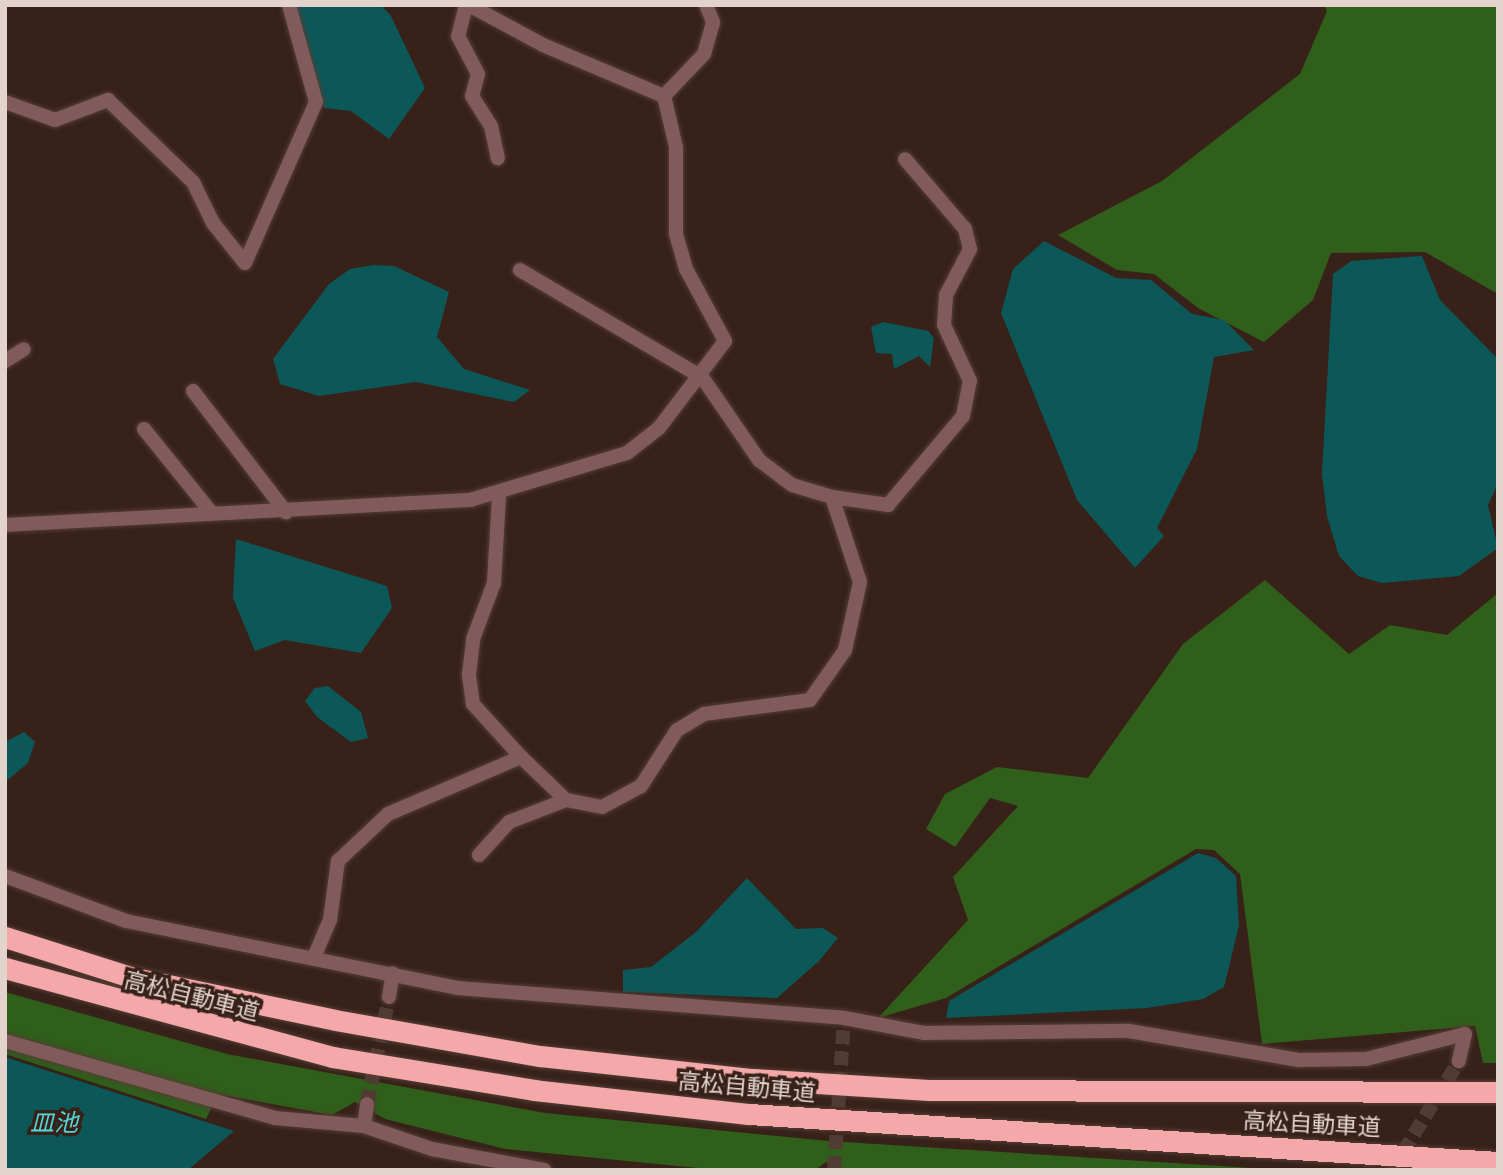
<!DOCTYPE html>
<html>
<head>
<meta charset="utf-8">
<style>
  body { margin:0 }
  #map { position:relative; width:1503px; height:1175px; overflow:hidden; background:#372118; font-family:"Golos Text","Noto Sans JP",sans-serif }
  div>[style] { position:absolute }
  .forest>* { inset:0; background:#2f5f1b }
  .water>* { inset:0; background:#0c5859 }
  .street-tunnel>* { height:14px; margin-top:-7px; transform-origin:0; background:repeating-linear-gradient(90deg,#513c33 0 14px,transparent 0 21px) }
  .roads { filter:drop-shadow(0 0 2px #533d35) drop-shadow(0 0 2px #533d35) }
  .street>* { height:14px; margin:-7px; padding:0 7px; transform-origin:7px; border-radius:7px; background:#815b5c }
  .highway>* { height:21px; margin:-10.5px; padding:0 10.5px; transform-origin:10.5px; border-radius:10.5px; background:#f4a8a9 }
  span { translate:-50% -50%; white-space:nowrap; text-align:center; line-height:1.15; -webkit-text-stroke:7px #372118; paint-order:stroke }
  .street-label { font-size:23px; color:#e3d3cd }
  .water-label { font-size:24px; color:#52d6d8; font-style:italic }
  .frame { position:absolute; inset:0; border:7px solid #e3d3cd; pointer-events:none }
</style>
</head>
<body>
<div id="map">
  <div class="forest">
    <div style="clip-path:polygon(1324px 5px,1498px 5px,1498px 294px,1425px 252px,1331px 253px,1313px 300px,1264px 342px,1198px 308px,1154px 274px,1117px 270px,1058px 235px,1162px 181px,1300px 74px,1327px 11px)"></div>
    <div style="clip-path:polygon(1265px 580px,1349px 654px,1390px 625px,1447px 635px,1498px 593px,1498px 1063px,1483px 1063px,1475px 1026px,1262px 1044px,1240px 874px,1214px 850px,1196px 849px,946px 998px,878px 1018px,968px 920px,953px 877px,1018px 806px,990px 798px,955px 847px,926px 829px,945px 794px,997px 767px,1088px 778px,1183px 644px)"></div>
    <div style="clip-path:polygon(5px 992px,227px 1054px,545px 1113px,828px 1141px,1284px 1170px,838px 1170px,826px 1162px,815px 1170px,718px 1170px,505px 1149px,385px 1119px,355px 1102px,332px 1115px,218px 1094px,206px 1119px,5px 1054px)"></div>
  </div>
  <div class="water">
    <div style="clip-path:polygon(295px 5px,381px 5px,391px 16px,425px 88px,389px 139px,351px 111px,324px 108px)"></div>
    <div style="clip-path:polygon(1044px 241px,1116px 278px,1151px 280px,1192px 314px,1224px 320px,1254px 350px,1214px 357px,1197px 449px,1157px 528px,1164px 536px,1135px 568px,1077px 500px,1001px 313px,1013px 269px)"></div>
    <div style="clip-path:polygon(1422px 256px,1440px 300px,1498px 359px,1498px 483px,1488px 505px,1498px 548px,1459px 576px,1382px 583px,1358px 576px,1339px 556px,1327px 516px,1322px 474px,1333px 274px,1351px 261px)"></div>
    <div style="clip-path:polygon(373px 265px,394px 266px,449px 292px,437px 337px,464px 369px,530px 390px,514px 402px,416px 382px,319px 396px,280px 384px,273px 359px,329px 284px,350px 269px)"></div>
    <div style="clip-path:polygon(883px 322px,928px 331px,934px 338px,930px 367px,919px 356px,894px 369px,892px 354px,876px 353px,871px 327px)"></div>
    <div style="clip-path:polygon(236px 539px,387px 586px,392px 608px,361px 653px,285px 640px,255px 651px,233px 598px)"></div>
    <div style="clip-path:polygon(328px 686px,361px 712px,368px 738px,351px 742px,317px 717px,305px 701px,315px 688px)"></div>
    <div style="clip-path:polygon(24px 732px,35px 742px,28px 763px,5px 782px,5px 742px)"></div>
    <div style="clip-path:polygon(1198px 853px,1216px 858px,1236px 876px,1239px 926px,1224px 987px,1203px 999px,1147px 1008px,946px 1018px,949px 1001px)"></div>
    <div style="clip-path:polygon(747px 878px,796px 929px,823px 928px,838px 938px,819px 961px,777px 998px,623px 992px,623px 970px,651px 967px,696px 932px)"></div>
    <div style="clip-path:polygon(5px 1057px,234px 1131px,188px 1170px,5px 1170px)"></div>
  </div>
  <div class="street-tunnel">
    <div style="left:367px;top:1104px;width:109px;rotate:-78.4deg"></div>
    <div style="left:834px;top:1170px;width:152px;rotate:-86.2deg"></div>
    <div style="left:1392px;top:1170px;width:128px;rotate:-58.4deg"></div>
  </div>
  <div class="roads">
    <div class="street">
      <div style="left:466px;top:5px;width:32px;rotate:104deg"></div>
      <div style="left:458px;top:36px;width:43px;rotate:62.2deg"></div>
      <div style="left:478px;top:74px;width:23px;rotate:105deg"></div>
      <div style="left:472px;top:96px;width:36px;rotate:58deg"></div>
      <div style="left:491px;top:126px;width:33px;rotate:78deg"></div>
      <div style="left:469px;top:5px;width:84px;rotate:28.4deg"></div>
      <div style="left:543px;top:45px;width:131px;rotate:22.9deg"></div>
      <div style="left:664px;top:96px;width:58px;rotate:-46.4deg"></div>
      <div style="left:704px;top:54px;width:33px;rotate:-74deg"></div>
      <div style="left:713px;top:22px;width:18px;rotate:-112deg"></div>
      <div style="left:5px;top:102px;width:53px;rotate:19.8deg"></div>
      <div style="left:55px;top:120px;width:57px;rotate:-20.7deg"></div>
      <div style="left:108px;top:100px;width:118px;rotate:44deg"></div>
      <div style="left:193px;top:182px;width:46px;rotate:64deg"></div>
      <div style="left:213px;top:223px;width:51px;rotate:51.3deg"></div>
      <div style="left:245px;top:263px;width:176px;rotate:-66.2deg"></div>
      <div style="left:316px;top:102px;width:101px;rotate:-105.6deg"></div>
      <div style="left:520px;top:270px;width:211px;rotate:30.5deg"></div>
      <div style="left:702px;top:377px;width:101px;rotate:55.5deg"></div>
      <div style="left:759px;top:460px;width:41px;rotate:37.1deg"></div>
      <div style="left:792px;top:485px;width:42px;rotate:16.7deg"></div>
      <div style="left:832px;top:497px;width:89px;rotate:71.8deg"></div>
      <div style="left:860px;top:582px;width:70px;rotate:102.4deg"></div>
      <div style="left:845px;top:650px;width:61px;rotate:125deg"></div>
      <div style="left:810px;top:700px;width:107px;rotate:172.5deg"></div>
      <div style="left:704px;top:714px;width:31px;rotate:149deg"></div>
      <div style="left:677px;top:730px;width:67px;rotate:122.7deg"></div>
      <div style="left:641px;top:786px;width:44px;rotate:151.7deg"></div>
      <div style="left:602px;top:807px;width:37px;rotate:-169deg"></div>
      <div style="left:5px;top:361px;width:22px;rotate:-32deg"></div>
      <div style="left:193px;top:391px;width:153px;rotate:52.5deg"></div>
      <div style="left:144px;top:429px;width:107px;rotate:51.1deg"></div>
      <div style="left:832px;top:497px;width:57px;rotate:8.1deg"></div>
      <div style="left:888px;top:505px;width:116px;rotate:-49.9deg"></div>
      <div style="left:963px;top:416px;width:36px;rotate:-79deg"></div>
      <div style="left:970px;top:381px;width:62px;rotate:-114.9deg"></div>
      <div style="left:944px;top:325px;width:30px;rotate:-86deg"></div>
      <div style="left:946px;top:295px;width:52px;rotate:-62.4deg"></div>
      <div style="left:970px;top:249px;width:21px;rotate:-104deg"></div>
      <div style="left:965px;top:229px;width:92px;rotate:-130.6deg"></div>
      <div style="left:5px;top:525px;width:466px;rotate:-3.1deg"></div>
      <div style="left:470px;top:500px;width:164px;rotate:-16.7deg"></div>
      <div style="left:627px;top:453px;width:41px;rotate:-38deg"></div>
      <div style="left:659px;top:428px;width:109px;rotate:-52.8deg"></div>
      <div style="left:725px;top:341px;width:82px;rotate:-118.4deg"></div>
      <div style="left:686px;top:269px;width:37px;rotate:-106deg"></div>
      <div style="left:676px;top:233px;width:86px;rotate:-90deg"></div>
      <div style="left:676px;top:147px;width:52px;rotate:-103.2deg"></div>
      <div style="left:479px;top:855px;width:45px;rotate:-47.7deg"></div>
      <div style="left:509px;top:822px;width:61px;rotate:-21.1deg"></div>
      <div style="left:566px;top:800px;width:62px;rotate:-136.3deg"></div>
      <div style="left:5px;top:876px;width:129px;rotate:20.4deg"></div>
      <div style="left:126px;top:921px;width:338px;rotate:11.4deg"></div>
      <div style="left:457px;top:988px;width:388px;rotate:4.4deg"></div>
      <div style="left:844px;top:1018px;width:81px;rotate:10.6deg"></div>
      <div style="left:924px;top:1033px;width:205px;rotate:-0.6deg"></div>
      <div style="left:1129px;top:1031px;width:172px;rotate:9.7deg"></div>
      <div style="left:1299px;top:1060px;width:67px;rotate:-0.9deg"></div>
      <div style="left:1366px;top:1059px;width:102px;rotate:-14.2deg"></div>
      <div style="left:1465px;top:1034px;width:28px;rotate:103deg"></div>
      <div style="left:315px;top:955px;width:38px;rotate:-67deg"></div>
      <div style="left:330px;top:920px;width:60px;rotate:-82.3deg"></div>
      <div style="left:338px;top:861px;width:69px;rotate:-43.2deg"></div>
      <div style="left:388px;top:814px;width:145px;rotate:-23.2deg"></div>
      <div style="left:521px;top:757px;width:72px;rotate:-132.2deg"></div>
      <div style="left:473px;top:704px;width:30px;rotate:-98deg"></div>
      <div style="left:469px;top:674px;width:35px;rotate:-83deg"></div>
      <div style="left:473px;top:639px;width:60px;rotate:-69.4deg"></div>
      <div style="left:494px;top:583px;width:88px;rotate:-86.7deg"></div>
      <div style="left:389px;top:997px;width:24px;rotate:-81deg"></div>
      <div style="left:5px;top:1041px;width:281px;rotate:15.9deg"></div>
      <div style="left:275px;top:1118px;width:89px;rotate:5.1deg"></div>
      <div style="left:364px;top:1126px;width:72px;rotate:18.7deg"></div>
      <div style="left:432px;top:1149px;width:114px;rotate:10.6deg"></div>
      <div style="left:364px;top:1126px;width:22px;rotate:-82deg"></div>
    </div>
    <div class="highway">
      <div style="left:5px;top:937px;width:131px;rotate:17.7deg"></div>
      <div style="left:130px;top:977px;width:209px;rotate:11.8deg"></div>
      <div style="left:335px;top:1020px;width:208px;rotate:10deg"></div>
      <div style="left:540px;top:1056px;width:214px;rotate:6.2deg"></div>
      <div style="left:753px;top:1079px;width:176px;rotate:3.6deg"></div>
      <div style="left:929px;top:1090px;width:569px;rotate:0.2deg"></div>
      <div style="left:5px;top:968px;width:340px;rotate:15.2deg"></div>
      <div style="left:333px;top:1057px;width:204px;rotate:9.3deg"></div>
      <div style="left:534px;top:1090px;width:216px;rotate:6.4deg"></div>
      <div style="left:749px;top:1114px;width:751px;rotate:3.67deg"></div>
    </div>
  </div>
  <div class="street-label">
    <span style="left:192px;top:995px;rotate:14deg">高松自動車道</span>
    <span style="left:747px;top:1086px;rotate:5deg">高松自動車道</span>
    <span style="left:1312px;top:1123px;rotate:3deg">高松自動車道</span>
  </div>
  <div class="water-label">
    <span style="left:54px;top:1122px">皿池</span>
  </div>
  <div class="frame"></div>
</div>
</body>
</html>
